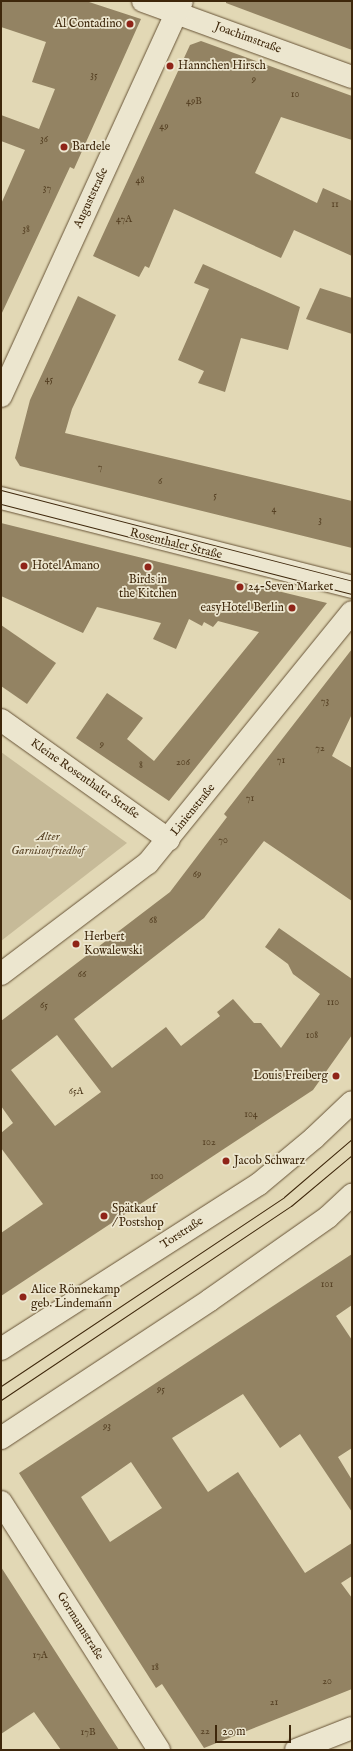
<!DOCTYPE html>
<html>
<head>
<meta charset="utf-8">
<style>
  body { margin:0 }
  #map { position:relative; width:353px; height:1751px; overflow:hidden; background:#e2d8b5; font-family:"IM FELL English",serif }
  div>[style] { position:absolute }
  .green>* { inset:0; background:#c6ba98 }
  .building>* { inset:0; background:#938363 }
  .roads { filter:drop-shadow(0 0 1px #675336) drop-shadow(0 0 1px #675336) }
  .minor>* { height:22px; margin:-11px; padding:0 11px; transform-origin:11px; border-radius:11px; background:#ece6cf }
  .tertiary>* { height:22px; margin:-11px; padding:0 11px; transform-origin:11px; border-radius:11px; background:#ece6cf }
  .secondary>* { height:22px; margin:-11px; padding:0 11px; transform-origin:11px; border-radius:11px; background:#ece6cf }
  .tram>* { height:1px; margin:-0.5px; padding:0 0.5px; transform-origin:0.5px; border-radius:0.5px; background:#3e270b }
  .dots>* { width:11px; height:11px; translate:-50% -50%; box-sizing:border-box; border:2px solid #ece6cf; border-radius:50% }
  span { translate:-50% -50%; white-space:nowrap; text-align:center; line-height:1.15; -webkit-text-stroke:3.5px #ece6cf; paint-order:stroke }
  .number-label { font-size:10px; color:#533e21 }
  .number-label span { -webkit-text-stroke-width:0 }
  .poi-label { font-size:12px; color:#3e270b }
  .right { translate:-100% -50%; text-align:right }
  .left { translate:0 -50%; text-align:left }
  .street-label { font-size:12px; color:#3e270b }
  .park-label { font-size:12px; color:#604c2e; font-style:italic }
  .frame { position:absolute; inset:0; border:2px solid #3e270b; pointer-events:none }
  .scale { position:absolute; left:215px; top:1725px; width:76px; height:18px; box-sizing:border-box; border:2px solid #3e270b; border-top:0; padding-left:5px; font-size:12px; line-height:14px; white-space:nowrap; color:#3e270b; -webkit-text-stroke:3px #ece6cf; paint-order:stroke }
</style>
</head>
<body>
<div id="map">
  <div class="green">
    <div style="clip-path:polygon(1px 752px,127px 843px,1px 941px)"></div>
  </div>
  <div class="building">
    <div style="clip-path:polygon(1px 1px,86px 1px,141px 19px,74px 169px,70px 167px,1px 315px,1px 204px,25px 150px,1px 141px,1px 115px,39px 129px,55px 89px,32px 82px,46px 42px,1px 27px)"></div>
    <div style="clip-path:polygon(226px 1px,352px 1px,352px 50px,226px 3px)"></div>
    <div style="clip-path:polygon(201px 41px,352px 96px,352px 140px,281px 117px,255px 173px,317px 203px,323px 188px,352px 201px,352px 256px,294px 230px,281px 258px,174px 209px,149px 268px,145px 266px,139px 277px,93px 256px,190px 45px)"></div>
    <div style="clip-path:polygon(203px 264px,300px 307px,288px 350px,241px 338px,225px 392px,198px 383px,204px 371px,178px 360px,209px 289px,194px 283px)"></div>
    <div style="clip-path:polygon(320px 288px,352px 298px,352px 334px,306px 319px)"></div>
    <div style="clip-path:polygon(78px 296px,116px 315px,72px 409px,65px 433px,352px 501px,352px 548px,20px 466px,15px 458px,30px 400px)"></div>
    <div style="clip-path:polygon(1px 523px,118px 552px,327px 603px,169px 801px,76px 738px,107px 693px,143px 718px,127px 739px,154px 761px,259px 632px,218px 621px,213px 627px,204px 622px,202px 626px,189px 619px,176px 649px,153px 639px,161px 623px,97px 607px,83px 633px,1px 596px)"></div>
    <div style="clip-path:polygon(1px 625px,56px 663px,27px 704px,1px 686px)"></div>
    <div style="clip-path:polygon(evenodd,352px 649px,352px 714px,332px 756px,352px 768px,352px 901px,264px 841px,204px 918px,74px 1019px,112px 1068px,166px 1027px,181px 1046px,220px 1016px,217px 1012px,233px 999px,254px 1023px,261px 1023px,281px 1048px,320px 994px,293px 974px,288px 964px,265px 947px,279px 928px,352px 979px,352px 1035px,313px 1090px,1px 1296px,1px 1233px,43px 1204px,1px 1148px,1px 1133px,13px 1123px,1px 1106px,1px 1021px,170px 892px,227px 817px,224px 814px,352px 649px,57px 1035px,101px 1092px,55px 1126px,11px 1070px,57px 1035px)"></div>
    <div style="clip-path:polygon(evenodd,352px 1254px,352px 1305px,336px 1316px,352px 1340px,352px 1448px,338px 1457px,352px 1480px,352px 1512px,300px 1434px,280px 1448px,243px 1394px,172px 1438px,208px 1492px,238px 1472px,305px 1573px,352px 1543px,352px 1576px,341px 1583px,352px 1598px,352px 1689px,204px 1748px,162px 1684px,156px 1688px,19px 1473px,352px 1254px,131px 1462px,162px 1508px,110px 1542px,81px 1497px,131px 1462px)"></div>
    <div style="clip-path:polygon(1px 1567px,73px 1679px,119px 1750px,61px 1750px,34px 1712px,1px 1734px)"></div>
  </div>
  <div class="roads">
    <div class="minor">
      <div style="left:143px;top:1px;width:222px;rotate:20deg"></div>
      <div style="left:1px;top:396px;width:434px;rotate:-65.4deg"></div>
      <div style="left:1px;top:720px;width:206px;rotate:35.5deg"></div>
      <div style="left:1px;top:974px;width:184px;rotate:-37.1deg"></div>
      <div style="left:148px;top:863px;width:323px;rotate:-50.9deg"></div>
      <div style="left:1px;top:1502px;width:294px;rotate:57.5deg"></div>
      <div style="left:296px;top:1750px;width:60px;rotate:-21.4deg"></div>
    </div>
    <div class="tertiary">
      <div style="left:1px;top:498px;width:362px;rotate:14.2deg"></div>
    </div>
    <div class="secondary">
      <div style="left:1px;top:1349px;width:306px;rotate:-32.6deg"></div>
      <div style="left:259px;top:1184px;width:72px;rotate:-39.9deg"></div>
      <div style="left:314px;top:1138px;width:52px;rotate:-43.5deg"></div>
      <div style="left:1px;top:1438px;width:250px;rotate:-33.4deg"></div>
      <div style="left:210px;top:1300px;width:144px;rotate:-35.1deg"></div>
      <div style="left:328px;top:1217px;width:33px;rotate:-43deg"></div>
    </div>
  </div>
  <div class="tram">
    <div style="left:1px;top:490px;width:363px;rotate:14.5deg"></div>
    <div style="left:1px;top:504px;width:362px;rotate:14.4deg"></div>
    <div style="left:1px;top:1386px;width:340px;rotate:-33.7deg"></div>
    <div style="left:284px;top:1197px;width:89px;rotate:-40.5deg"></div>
    <div style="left:1px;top:1400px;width:349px;rotate:-33.8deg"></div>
    <div style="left:291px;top:1206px;width:80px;rotate:-39.9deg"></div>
  </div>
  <div class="dots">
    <div style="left:130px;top:24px;background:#8f2418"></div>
    <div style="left:170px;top:66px;background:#8f2418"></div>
    <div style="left:64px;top:147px;background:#8f2418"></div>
    <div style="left:24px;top:566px;background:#8f2418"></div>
    <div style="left:148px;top:567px;background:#8f2418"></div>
    <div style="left:240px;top:587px;background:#8f2418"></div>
    <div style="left:292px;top:608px;background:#8f2418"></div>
    <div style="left:76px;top:944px;background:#8f2418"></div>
    <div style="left:336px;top:1076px;background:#8f2418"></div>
    <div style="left:226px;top:1161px;background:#8f2418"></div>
    <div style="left:104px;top:1216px;background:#8f2418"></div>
    <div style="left:23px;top:1297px;background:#8f2418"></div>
  </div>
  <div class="number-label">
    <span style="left:94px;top:76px">35</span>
    <span style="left:254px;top:80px">9</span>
    <span style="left:295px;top:95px">10</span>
    <span style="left:194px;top:102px">49B</span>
    <span style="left:164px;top:127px">49</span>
    <span style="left:44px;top:140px">36</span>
    <span style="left:140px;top:181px">48</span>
    <span style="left:47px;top:189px">37</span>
    <span style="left:335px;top:205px">11</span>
    <span style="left:124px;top:220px">47A</span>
    <span style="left:26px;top:230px">38</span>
    <span style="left:49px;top:380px">45</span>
    <span style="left:100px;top:468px">7</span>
    <span style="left:160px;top:482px">6</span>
    <span style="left:215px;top:496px">5</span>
    <span style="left:274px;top:510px">4</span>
    <span style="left:320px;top:521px">3</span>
    <span style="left:325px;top:702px">73</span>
    <span style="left:102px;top:745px">9</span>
    <span style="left:320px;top:749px">72</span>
    <span style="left:281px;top:761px">71</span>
    <span style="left:183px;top:763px">206</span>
    <span style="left:141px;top:766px">8</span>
    <span style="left:250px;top:799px">71</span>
    <span style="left:223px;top:841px">70</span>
    <span style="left:197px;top:875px">69</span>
    <span style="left:153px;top:921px">68</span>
    <span style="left:82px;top:975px">66</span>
    <span style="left:333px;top:1003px">110</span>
    <span style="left:44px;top:1006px">65</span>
    <span style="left:312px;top:1036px">108</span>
    <span style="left:76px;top:1092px">65A</span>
    <span style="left:251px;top:1115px">104</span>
    <span style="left:209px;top:1143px">102</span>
    <span style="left:157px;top:1177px">100</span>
    <span style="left:327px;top:1285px">101</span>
    <span style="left:161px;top:1390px">95</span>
    <span style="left:107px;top:1427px">93</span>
    <span style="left:40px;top:1656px">17A</span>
    <span style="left:155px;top:1668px">18</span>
    <span style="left:327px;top:1682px">20</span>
    <span style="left:274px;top:1703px">21</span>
    <span style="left:205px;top:1732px">22</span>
    <span style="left:88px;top:1733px">17B</span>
  </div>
  <div class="poi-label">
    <span class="right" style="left:122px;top:24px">Al Contadino</span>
    <span class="left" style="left:178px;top:66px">Hannchen Hirsch</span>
    <span class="left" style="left:72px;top:147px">Bardele</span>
    <span class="left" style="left:32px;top:566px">Hotel Amano</span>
    <span style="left:148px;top:587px">Birds in<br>the Kitchen</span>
    <span class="left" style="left:248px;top:587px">24-Seven Market</span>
    <span class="right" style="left:284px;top:608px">easyHotel Berlin</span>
    <span class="left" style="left:84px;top:944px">Herbert<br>Kowalewski</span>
    <span class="right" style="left:328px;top:1076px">Louis Freiberg</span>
    <span class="left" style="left:234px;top:1161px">Jacob Schwarz</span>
    <span class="left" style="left:112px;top:1216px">Spätkauf<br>/ Postshop</span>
    <span class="left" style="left:31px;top:1297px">Alice Rönnekamp<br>geb. Lindemann</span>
  </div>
  <div class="street-label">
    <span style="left:248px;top:38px;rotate:20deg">Joachimstraße</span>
    <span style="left:91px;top:198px;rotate:-65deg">Auguststraße</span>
    <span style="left:176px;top:544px;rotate:14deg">Rosenthaler Straße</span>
    <span style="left:85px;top:779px;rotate:35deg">Kleine Rosenthaler Straße</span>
    <span style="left:193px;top:810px;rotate:-51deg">Linienstraße</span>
    <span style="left:182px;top:1233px;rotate:-33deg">Torstraße</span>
    <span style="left:80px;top:1626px;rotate:58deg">Gormannstraße</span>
  </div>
  <div class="park-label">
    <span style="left:48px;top:844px">Alter<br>Garnisonfriedhof</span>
  </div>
  <div class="frame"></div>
  <div class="scale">20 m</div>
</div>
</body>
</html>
